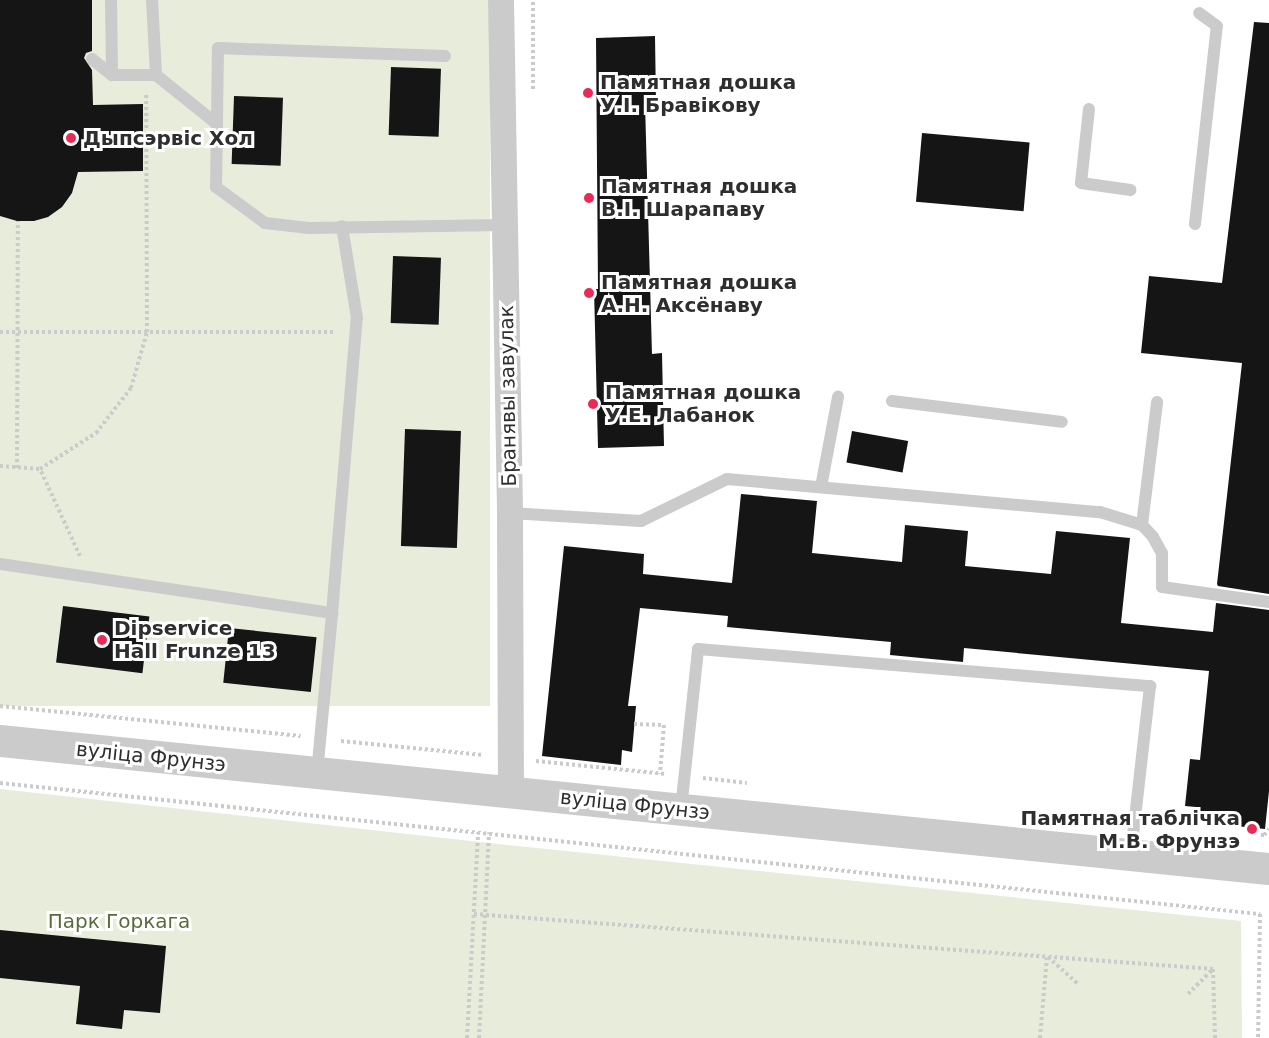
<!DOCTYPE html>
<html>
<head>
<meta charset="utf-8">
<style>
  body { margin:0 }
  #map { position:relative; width:1269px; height:1038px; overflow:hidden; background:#fff; font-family:"DejaVu Sans",sans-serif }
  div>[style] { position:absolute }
  .green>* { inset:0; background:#e7ecdb; transform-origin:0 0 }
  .building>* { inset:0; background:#151515; transform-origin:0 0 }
  .path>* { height:4px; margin-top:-2px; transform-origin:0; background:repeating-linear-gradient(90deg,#cbcbcb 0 3px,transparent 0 6px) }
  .service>* { height:12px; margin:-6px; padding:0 6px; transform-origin:6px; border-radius:6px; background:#cbcbcb }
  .minor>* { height:26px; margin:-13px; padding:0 13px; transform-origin:13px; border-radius:13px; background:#cbcbcb }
  .tertiary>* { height:32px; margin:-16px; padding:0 16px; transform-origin:16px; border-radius:16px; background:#cbcbcb }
  .dots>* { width:16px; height:16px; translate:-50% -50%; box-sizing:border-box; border:3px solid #fff; border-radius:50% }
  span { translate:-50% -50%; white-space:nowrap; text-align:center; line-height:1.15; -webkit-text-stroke:6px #fff; paint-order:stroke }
  .poi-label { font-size:20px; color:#2e2e2e; font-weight:700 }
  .left { translate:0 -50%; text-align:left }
  .right { translate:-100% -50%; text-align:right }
  .street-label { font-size:20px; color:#2e2e2e }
  .park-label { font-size:20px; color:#596b3a }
</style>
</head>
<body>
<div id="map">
  <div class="green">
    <div style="left:0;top:0;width:490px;height:706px"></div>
    <div style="clip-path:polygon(0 789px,489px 843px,1241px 921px,1242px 1038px,0 1038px)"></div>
  </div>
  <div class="building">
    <div style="clip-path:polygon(0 0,92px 0,92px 51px,86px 53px,84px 58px,92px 70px,93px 105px,143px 104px,143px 171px,78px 172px,72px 193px,62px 207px,48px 217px,34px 221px,17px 221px,0 216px)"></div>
    <div style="clip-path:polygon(1254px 22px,1269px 23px,1269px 594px,1218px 586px,1217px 584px,1242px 363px,1141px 353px,1149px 276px,1222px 283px)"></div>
    <div style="clip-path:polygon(655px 36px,656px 103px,645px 103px,652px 354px,662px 353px,664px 446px,598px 448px,594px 289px,598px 289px,596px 38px)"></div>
    <div style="left:391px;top:67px;width:50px;height:68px;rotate:2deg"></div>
    <div style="left:234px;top:96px;width:49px;height:68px;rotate:2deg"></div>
    <div style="left:922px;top:133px;width:108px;height:69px;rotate:5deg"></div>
    <div style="left:393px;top:256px;width:48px;height:67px;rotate:2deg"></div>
    <div style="left:405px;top:429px;width:56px;height:117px;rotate:2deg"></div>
    <div style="left:852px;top:431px;width:57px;height:32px;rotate:10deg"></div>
    <div style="clip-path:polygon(741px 494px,817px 501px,812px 553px,902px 562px,905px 525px,968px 531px,965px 566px,1051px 574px,1056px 531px,1130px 538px,1121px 623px,1213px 632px,1216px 603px,1269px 610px,1269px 791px,1265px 829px,1195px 822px,1196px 807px,1185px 806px,1190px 759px,1200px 760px,1209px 671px,964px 648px,963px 662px,890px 655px,891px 642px,727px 627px,728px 616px,640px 608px,628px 706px,636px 706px,632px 752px,622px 750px,621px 765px,542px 756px,564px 546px,644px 554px,643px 574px,732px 583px)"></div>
    <div style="left:63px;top:606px;width:87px;height:57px;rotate:7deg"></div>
    <div style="left:229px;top:628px;width:88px;height:55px;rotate:6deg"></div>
    <div style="clip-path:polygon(0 930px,166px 946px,160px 1013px,124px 1010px,122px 1029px,76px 1024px,80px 986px,0 978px)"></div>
  </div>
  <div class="path">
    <div style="left:533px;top:89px;width:89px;rotate:-90deg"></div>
    <div style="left:0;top:332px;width:335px"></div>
    <div style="left:0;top:466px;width:40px;rotate:4.3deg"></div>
    <div style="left:17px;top:468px;width:247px;rotate:-89.8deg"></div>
    <div style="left:80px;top:556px;width:96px;rotate:-114.7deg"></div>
    <div style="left:40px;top:469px;width:67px;rotate:-32.7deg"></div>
    <div style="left:96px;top:433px;width:57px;rotate:-52.1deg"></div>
    <div style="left:131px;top:388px;width:58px;rotate:-74.1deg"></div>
    <div style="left:147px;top:332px;width:238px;rotate:-90.2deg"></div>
    <div style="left:0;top:706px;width:302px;rotate:5.7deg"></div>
    <div style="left:634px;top:724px;width:30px;rotate:2deg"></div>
    <div style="left:664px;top:725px;width:49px;rotate:94.7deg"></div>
    <div style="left:341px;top:741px;width:143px;rotate:5.6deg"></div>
    <div style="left:536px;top:761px;width:131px;rotate:5.7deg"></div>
    <div style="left:703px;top:778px;width:44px;rotate:6.5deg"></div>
    <div style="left:0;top:783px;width:1267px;rotate:5.94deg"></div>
    <div style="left:1260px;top:914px;width:124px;rotate:90.9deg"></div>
    <div style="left:1261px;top:835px;width:3px"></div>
    <div style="left:1264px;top:835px;width:8px;rotate:-50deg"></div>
    <div style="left:474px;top:914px;width:741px;rotate:4.26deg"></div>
    <div style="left:1213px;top:969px;width:69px;rotate:88.3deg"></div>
    <div style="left:1048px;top:957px;width:40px;rotate:42deg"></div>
    <div style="left:1188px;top:994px;width:35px;rotate:-45deg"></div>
    <div style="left:467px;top:1038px;width:206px;rotate:-86.9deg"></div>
    <div style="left:479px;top:1038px;width:206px;rotate:-87.2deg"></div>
    <div style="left:1040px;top:1038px;width:81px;rotate:-85.1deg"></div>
  </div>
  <div class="service">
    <div style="left:111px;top:0;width:75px;rotate:89.2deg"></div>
    <div style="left:152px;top:0;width:75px;rotate:86.9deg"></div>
    <div style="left:445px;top:56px;width:227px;rotate:-178deg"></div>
    <div style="left:218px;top:48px;width:139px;rotate:90.8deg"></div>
    <div style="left:216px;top:187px;width:61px;rotate:36.3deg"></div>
    <div style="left:265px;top:223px;width:44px;rotate:6.5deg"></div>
    <div style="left:309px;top:228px;width:196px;rotate:-0.9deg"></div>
    <div style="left:92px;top:59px;width:26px;rotate:39deg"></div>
    <div style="left:112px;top:75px;width:44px"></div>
    <div style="left:156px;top:75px;width:78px;rotate:38.8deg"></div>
    <div style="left:1089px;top:109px;width:74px;rotate:96.2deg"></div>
    <div style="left:1081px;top:183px;width:50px;rotate:8deg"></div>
    <div style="left:1195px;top:224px;width:199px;rotate:-83.7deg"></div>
    <div style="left:1217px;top:26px;width:22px;rotate:-144deg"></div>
    <div style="left:892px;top:401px;width:171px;rotate:7deg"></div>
    <div style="left:821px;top:487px;width:92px;rotate:-79.3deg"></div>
    <div style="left:510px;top:513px;width:131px;rotate:3.5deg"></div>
    <div style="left:641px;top:521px;width:96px;rotate:-26deg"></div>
    <div style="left:727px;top:479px;width:374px;rotate:5.1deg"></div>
    <div style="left:1100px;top:512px;width:44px;rotate:17.2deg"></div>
    <div style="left:1142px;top:525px;width:16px;rotate:47deg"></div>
    <div style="left:1153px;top:537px;width:18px;rotate:61deg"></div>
    <div style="left:1162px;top:553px;width:34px;rotate:90deg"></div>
    <div style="left:1162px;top:587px;width:108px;rotate:8deg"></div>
    <div style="left:1142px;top:525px;width:124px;rotate:-83deg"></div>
    <div style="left:0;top:564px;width:336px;rotate:8.4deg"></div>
    <div style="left:332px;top:613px;width:296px;rotate:-85.2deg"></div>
    <div style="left:357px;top:318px;width:93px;rotate:-99.3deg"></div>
    <div style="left:317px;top:773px;width:161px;rotate:-84.6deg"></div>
    <div style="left:681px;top:809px;width:161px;rotate:-83.9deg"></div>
    <div style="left:698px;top:649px;width:454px;rotate:4.7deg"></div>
    <div style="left:1150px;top:686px;width:169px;rotate:96.5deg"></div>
  </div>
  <div class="minor">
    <div style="left:501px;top:0;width:513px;rotate:88.99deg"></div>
    <div style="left:510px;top:513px;width:280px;rotate:89.8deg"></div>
  </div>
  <div class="tertiary">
    <div style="left:0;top:741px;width:1275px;rotate:5.76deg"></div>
  </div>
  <div class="dots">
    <div style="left:588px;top:93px;background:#eb2b55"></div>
    <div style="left:71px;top:138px;background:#eb2b55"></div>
    <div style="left:589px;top:198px;background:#eb2b55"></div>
    <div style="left:589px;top:293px;background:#eb2b55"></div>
    <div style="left:593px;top:404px;background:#eb2b55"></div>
    <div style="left:102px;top:640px;background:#eb2b55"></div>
    <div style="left:1252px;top:829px;background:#eb2b55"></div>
  </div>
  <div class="poi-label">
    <span class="left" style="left:600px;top:94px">Памятная дошка<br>У.І. Бравікову</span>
    <span class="left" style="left:83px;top:138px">Дыпсэрвіс Хол</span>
    <span class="left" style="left:601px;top:198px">Памятная дошка<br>В.І. Шарапаву</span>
    <span class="left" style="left:601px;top:294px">Памятная дошка<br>А.Н. Аксёнаву</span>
    <span class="left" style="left:605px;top:404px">Памятная дошка<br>У.Е. Лабанок</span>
    <span class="left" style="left:114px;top:640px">Dipservice<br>Hall Frunze 13</span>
    <span class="right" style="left:1240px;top:830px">Памятная таблічка<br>М.В. Фрунзэ</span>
  </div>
  <div class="street-label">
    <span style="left:508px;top:396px;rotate:-91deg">Бранявы завулак</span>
    <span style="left:151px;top:757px;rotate:6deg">вуліца Фрунзэ</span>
    <span style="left:635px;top:805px;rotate:6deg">вуліца Фрунзэ</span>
  </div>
  <div class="park-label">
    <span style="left:119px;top:921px">Парк Горкага</span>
  </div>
</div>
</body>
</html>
